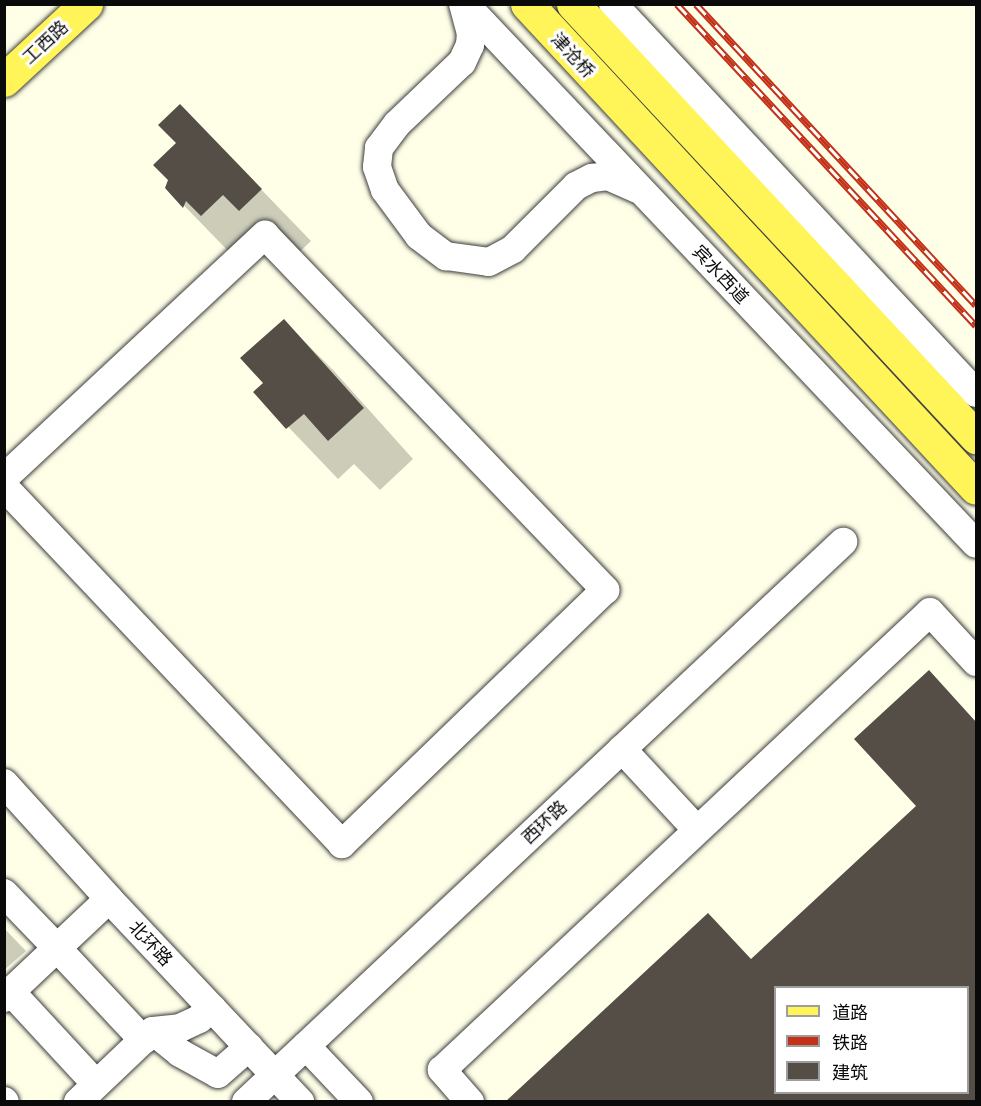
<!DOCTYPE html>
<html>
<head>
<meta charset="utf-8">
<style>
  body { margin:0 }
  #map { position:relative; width:981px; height:1106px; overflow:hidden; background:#ffffe8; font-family:Literata,"Noto Sans SC",serif }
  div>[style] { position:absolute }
  .shadow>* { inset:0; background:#0003 }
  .building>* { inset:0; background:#544e46 }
  .roads { filter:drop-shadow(0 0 2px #3d3d3d) drop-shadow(0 0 2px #3d3d3d) }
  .minor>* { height:28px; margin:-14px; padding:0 14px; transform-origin:14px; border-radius:14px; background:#fff }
  .major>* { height:33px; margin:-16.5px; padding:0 16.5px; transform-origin:16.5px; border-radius:16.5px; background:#fff558 }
  .rail>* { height:7px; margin-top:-3.5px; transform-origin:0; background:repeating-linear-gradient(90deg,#fff 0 14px,#c43119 0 28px); box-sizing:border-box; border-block:2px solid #c43119 }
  span { translate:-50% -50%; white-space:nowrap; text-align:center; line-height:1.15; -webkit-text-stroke:6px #fff; paint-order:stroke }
  .street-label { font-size:18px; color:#0a0a0a }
  .frame { position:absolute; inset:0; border:6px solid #0a0a0a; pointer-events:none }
  .legend { position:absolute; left:774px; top:986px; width:195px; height:108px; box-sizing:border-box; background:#fff; border:2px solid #9d9d9d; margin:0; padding:8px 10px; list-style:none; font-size:18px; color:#0a0a0a }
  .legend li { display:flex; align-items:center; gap:12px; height:30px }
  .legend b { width:30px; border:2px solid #9d9d9d }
</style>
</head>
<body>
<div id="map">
  <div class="shadow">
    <div style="clip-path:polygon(230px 157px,311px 241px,290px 261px,273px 244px,234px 257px,167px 188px)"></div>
    <div style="clip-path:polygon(284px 321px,334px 371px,413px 459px,380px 490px,354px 464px,338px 479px,255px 392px,265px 383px)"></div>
    <div style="clip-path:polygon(evenodd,929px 672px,976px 722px,976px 1102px,507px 1102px,752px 960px,918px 806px,929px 672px,776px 988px,968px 988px,968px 1092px,776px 1092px,776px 988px)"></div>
    <div style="clip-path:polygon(4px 928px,26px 951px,4px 970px)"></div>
  </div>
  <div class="building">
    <div style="clip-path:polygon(180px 104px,262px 189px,239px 211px,223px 195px,201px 216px,186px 201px,183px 208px,165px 188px,168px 180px,153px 165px,176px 143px,158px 125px)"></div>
    <div style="clip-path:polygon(284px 319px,364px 408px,328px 441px,304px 414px,286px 429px,253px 392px,263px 383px,240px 358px)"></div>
    <div style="clip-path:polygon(evenodd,929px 670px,976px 722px,976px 1102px,505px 1102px,708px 913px,751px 959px,916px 806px,854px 739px,929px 670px,776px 988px,968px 988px,968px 1092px,776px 1092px,776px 988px)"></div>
  </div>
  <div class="roads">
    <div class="minor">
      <div style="left:463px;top:4px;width:30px;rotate:75deg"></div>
      <div style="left:471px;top:33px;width:12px;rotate:95deg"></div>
      <div style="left:470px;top:45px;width:19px;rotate:115deg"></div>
      <div style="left:462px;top:62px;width:90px;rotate:136.4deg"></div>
      <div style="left:397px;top:124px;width:30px;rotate:127deg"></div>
      <div style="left:379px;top:148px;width:19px;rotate:96deg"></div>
      <div style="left:377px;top:167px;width:24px;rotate:71deg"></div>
      <div style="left:385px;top:190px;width:57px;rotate:53.5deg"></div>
      <div style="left:419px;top:236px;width:34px;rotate:37deg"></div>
      <div style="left:446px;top:256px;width:43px;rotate:7.9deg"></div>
      <div style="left:489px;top:262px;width:27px;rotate:-28deg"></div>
      <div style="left:513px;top:249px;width:89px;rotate:-45deg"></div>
      <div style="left:576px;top:186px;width:18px;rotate:-27deg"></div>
      <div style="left:592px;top:178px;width:16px;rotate:-7deg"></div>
      <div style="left:608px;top:176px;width:32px;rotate:24deg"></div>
      <div style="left:465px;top:4px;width:743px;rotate:46.58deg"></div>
      <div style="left:613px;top:4px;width:532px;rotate:46.98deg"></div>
      <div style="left:4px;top:478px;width:357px;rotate:-43deg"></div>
      <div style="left:265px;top:235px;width:492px;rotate:46.2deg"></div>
      <div style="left:605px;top:590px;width:366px;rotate:136deg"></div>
      <div style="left:342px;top:844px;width:492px;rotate:-133.4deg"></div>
      <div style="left:622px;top:749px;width:110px;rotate:47.2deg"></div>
      <div style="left:4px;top:783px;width:156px;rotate:47.8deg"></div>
      <div style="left:109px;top:899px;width:279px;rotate:46.7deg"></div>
      <div style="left:4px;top:893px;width:76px;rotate:46.1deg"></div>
      <div style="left:57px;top:948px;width:71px;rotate:-43.3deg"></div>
      <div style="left:11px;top:992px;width:125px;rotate:47.3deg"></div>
      <div style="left:4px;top:998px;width:73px;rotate:-43.3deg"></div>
      <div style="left:57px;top:948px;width:126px;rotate:46.9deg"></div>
      <div style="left:143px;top:1040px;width:90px;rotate:136.4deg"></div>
      <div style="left:153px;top:1031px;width:35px;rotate:39deg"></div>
      <div style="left:180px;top:1053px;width:43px;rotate:28.9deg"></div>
      <div style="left:218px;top:1074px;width:41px;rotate:-41.1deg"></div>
      <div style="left:145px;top:1039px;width:11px;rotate:-45deg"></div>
      <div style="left:153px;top:1031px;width:27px;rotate:-6deg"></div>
      <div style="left:180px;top:1028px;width:21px;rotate:-25deg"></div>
      <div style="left:199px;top:1019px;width:17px;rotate:-40deg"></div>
      <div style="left:306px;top:1046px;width:77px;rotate:46.6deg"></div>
      <div style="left:4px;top:1101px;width:1px;rotate:45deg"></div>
      <div style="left:246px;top:1102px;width:819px;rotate:-43.17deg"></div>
      <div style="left:470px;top:1102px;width:43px;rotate:-131.2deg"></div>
      <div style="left:442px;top:1070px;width:669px;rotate:-43.18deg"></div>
      <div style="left:930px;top:612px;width:68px;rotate:47.4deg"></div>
    </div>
    <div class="major">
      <div style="left:527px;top:4px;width:660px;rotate:47.15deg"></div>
      <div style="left:573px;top:4px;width:592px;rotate:47.06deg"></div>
      <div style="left:4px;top:80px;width:112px;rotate:-42.8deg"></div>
    </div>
  </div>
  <div class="rail">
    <div style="left:677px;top:4px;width:439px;rotate:47.1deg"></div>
    <div style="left:696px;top:4px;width:411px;rotate:47.1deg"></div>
  </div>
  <div class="street-label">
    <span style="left:45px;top:42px;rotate:-43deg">工西路</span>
    <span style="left:573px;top:55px;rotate:47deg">津沧桥</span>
    <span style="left:721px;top:274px;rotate:47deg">宾水西道</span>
    <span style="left:544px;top:822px;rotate:-43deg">西环路</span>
    <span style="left:151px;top:943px;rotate:47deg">北环路</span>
  </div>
  <div class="frame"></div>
  <ul class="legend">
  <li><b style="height:8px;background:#fff558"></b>道路</li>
  <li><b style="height:8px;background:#c43119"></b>铁路</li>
  <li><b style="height:16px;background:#544e46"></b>建筑</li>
  </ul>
</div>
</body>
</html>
